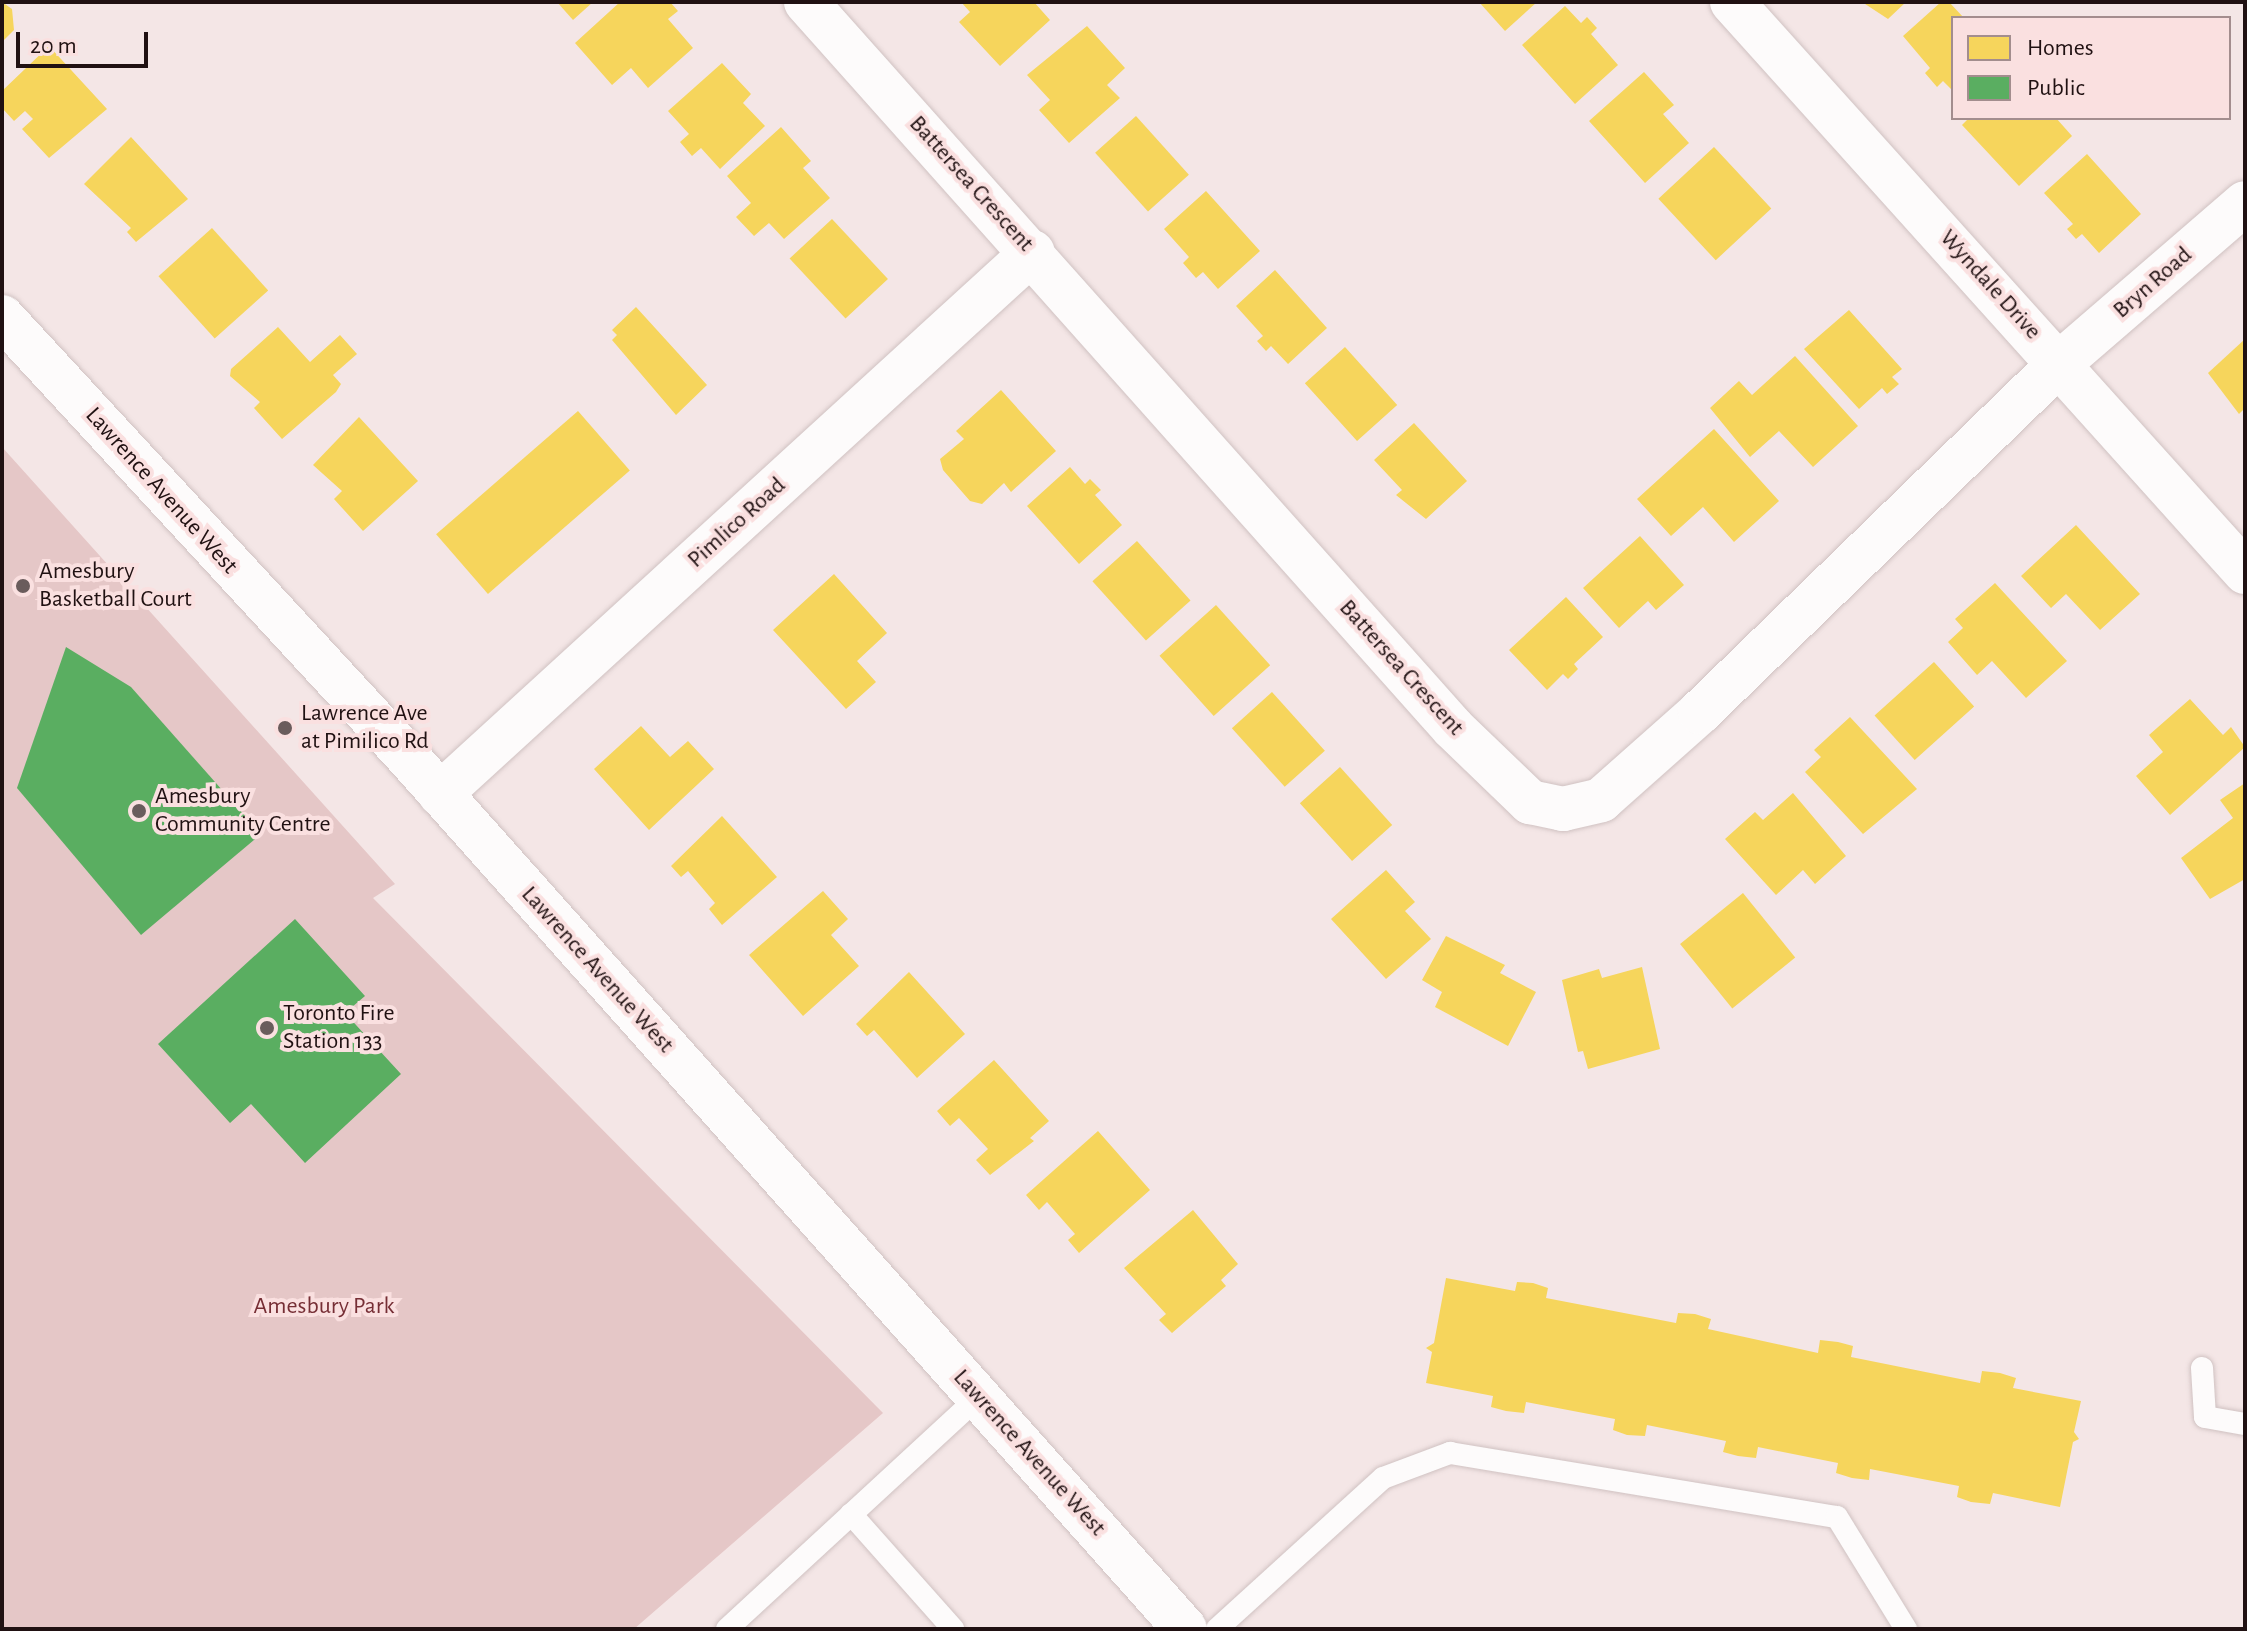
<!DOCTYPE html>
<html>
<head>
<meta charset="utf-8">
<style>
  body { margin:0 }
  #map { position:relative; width:2247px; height:1631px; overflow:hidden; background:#f4e6e6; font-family:"Alegreya Sans",sans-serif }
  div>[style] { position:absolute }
  .green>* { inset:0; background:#e5c7c7 }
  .homes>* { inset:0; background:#f6d55c; transform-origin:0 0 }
  .public>* { inset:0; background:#5aae61 }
  .roads { filter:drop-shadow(0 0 2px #d0c2c2) drop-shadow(0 0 2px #d0c2c2) }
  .service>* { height:22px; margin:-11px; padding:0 11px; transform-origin:11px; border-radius:11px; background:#fdfbfb }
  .minor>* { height:44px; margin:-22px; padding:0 22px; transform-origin:22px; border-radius:22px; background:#fdfbfb }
  .secondary>* { height:44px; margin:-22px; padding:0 22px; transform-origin:22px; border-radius:22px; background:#fdfbfb }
  .dots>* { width:22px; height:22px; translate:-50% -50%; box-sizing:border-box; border:4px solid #fae0e0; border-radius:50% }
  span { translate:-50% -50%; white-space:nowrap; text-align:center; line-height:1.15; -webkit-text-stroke:8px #fae0e0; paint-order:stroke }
  .street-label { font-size:24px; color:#201112 }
  .poi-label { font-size:24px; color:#201112 }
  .left { translate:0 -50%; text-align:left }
  .park-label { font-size:24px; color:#762e35 }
  .frame { position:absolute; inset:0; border:4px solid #201112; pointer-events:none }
  .legend { position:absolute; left:1951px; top:16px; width:280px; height:104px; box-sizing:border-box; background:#fae0e0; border:2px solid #a38d8e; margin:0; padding:10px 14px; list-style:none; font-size:24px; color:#201112 }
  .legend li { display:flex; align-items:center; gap:16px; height:40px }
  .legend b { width:40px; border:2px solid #a38d8e }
  .scale { position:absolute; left:16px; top:32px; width:132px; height:36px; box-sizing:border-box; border:4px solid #201112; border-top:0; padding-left:10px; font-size:24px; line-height:28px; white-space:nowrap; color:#201112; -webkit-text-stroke:6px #fae0e0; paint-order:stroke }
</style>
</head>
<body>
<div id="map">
  <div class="green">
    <div style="clip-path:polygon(2px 447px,395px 884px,373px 898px,883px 1413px,634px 1629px,2px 1629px)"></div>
  </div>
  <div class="homes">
    <div style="clip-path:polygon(2px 2px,12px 9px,14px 30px,2px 42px)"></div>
    <div style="clip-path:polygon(557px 2px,593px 2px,573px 20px)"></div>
    <div style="clip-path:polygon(620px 2px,670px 2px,678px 11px,668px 19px,693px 48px,648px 88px,631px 68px,612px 85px,575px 43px)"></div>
    <div style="clip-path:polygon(961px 2px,1034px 2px,1050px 20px,1000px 66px,959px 22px,970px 12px)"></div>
    <div style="clip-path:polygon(1479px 2px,1537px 2px,1505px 31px)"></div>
    <div style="clip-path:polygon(1862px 2px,1906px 2px,1888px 19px)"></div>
    <div style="clip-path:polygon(1941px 2px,1949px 2px,1964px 18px,1953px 18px,1953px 91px,1943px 81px,1937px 87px,1925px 73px,1930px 68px,1903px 36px)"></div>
    <div style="clip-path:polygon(1565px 6px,1581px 23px,1587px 17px,1597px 28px,1591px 34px,1618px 65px,1575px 104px,1522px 45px)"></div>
    <div style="clip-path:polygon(1087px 26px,1125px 68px,1107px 85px,1120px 98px,1069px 143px,1039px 110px,1050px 100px,1027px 75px)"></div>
    <div style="clip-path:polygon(49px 46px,107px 109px,49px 158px,22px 129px,33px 119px,25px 111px,14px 121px,2px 108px,2px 91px)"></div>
    <div style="clip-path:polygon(722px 63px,751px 94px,743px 103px,765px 126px,720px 169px,701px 148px,692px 156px,680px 142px,689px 134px,668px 111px)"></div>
    <div style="clip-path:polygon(1644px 72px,1674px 105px,1663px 114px,1689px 143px,1645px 183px,1589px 121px)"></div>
    <div style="left:1136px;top:116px;width:79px;height:55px;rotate:48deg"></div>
    <div style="clip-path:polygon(1969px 118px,2056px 118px,2072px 136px,2019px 186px,1962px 125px)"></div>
    <div style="clip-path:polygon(781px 127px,811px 161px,803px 168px,830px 198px,784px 239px,769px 223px,754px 236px,736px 217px,751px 203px,727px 176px)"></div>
    <div style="clip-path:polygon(131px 137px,188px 199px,136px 242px,127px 232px,131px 228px,84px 184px)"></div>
    <div style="left:1714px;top:147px;width:84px;height:76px;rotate:47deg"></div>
    <div style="clip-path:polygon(2087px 154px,2141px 214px,2099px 253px,2082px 234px,2076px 239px,2067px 229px,2073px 224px,2044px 193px)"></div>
    <div style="clip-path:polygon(1206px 191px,1260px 251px,1218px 289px,1203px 272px,1196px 278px,1183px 263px,1189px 257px,1164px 229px)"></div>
    <div style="left:832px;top:219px;width:82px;height:58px;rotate:47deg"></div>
    <div style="left:212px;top:228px;width:84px;height:72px;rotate:48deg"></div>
    <div style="clip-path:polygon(1275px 270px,1327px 328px,1288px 364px,1271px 346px,1266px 351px,1257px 341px,1263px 336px,1236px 306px)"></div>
    <div style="clip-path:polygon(636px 307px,707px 385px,676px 415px,612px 340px,617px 335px,612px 330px)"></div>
    <div style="clip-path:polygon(1849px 310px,1902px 369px,1892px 377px,1899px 384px,1887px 394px,1882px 388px,1859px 409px,1804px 349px)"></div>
    <div style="clip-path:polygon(278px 327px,310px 362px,340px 335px,357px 354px,333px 375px,341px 384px,336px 392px,282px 439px,254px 408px,260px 402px,230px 376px,231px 369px)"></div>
    <div style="clip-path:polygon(2245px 339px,2245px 408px,2239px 414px,2208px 373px)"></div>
    <div style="left:1345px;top:347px;width:78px;height:54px;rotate:48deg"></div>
    <div style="clip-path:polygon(1795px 356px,1858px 426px,1813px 467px,1779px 431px,1750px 457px,1710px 408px,1739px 381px,1752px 395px)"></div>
    <div style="clip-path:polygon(1001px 390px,1056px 451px,1011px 492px,1004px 483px,982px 504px,970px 501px,943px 470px,940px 459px,964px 439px,956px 431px)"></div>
    <div style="left:578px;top:411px;width:79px;height:188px;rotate:49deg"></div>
    <div style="clip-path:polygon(359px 417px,418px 481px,363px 531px,334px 499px,342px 491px,313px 465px)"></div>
    <div style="clip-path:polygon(1414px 423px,1467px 481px,1426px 519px,1396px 495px,1402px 490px,1374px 460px)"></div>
    <div style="clip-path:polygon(1714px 429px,1779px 501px,1734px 542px,1703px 507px,1671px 536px,1637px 499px)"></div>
    <div style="clip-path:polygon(1070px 467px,1085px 484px,1090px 479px,1101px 490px,1095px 495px,1122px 525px,1079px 564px,1027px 506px)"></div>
    <div style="clip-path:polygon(2076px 525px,2140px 594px,2100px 630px,2066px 594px,2051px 608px,2021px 576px)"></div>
    <div style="clip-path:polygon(1640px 536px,1684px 585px,1656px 610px,1648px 601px,1619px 628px,1583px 588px)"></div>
    <div style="left:1137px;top:541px;width:80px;height:60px;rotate:48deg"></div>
    <div style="clip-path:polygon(834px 574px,887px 633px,857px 661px,876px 682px,846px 709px,773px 630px)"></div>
    <div style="clip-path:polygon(1995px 583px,2067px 661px,2026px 698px,1992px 661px,1977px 675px,1948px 642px,1963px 628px,1955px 619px)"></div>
    <div style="clip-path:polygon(1566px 597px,1603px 637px,1574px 664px,1578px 669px,1568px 679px,1563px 674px,1547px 690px,1509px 650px)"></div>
    <div style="left:1216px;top:605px;width:81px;height:76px;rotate:48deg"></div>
    <div style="left:1934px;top:662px;width:60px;height:80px;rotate:48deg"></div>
    <div style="left:1272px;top:692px;width:79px;height:54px;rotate:48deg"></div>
    <div style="clip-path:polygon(2190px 699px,2223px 735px,2231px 727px,2245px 747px,2170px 815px,2136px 776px,2163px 752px,2149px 735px)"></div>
    <div style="clip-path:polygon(1850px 717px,1917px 789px,1863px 834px,1805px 772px,1821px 757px,1814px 750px)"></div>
    <div style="clip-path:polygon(641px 726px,670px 757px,688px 741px,714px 769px,649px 830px,594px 769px)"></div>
    <div style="left:1340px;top:767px;width:78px;height:54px;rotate:48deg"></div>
    <div style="clip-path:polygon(2245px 783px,2245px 879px,2210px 899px,2181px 858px,2233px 818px,2220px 800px)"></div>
    <div style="clip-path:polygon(1793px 793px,1846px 856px,1815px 884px,1803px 870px,1776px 895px,1725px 839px,1755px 812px,1763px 820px)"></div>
    <div style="clip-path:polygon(722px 816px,777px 877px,722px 925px,709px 909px,715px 903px,688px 871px,681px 877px,671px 866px)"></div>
    <div style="clip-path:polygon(1386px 870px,1415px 902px,1405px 911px,1431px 939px,1386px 979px,1331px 919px)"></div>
    <div style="clip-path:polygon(823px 891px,848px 919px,831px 935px,859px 966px,803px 1016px,749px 955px)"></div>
    <div style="left:1743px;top:893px;width:83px;height:81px;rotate:51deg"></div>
    <div style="clip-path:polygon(1446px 936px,1505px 965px,1500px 973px,1536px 992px,1508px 1046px,1435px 1007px,1442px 992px,1422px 980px)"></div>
    <div style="clip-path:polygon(1642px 967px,1660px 1049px,1588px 1069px,1583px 1051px,1578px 1052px,1562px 980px,1599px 969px,1602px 978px)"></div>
    <div style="clip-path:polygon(909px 972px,965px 1034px,917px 1078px,874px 1030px,867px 1036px,856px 1024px)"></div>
    <div style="clip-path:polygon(994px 1060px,1049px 1121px,1030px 1138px,1034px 1141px,990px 1175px,976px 1160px,988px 1149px,959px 1118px,950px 1126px,937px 1111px)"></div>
    <div style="clip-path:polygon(1098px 1131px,1150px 1190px,1079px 1253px,1068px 1240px,1075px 1234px,1047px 1202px,1039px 1210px,1026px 1195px)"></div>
    <div style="clip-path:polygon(1193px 1210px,1238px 1264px,1221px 1280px,1226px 1286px,1172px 1333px,1159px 1320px,1166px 1314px,1124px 1268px)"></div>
    <div style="clip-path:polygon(1446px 1278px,1515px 1291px,1517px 1282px,1533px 1283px,1548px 1288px,1546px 1298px,1676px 1323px,1678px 1313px,1695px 1314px,1711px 1319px,1708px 1329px,1818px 1353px,1820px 1340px,1838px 1342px,1853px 1346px,1851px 1357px,1980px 1383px,1982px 1371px,2000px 1373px,2016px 1378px,2013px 1388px,2081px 1401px,2074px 1432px,2079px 1439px,2073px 1442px,2060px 1507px,1993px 1493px,1990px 1504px,1971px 1502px,1957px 1497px,1959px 1486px,1870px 1469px,1869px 1480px,1852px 1478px,1836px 1473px,1838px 1463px,1758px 1447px,1756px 1458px,1738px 1456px,1723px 1452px,1726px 1441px,1647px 1425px,1645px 1436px,1627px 1435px,1613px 1430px,1615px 1419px,1526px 1402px,1524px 1413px,1506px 1411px,1491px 1407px,1493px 1396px,1426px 1383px,1432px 1352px,1426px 1348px,1434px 1343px)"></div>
  </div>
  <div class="public">
    <div style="clip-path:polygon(66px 647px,131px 687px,261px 834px,141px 935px,17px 788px)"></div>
    <div style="clip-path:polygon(295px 919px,365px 996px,345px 1013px,401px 1074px,305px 1163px,251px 1104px,230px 1123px,158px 1044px)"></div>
  </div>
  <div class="roads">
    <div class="service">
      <div style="left:2202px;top:1368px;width:49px;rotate:86.5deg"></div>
      <div style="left:2205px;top:1417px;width:41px;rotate:9.9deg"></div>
      <div style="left:851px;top:1514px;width:154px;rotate:48.4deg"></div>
      <div style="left:727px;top:1629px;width:342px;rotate:-42.7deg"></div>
      <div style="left:1217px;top:1629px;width:224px;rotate:-42.3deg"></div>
      <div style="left:1383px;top:1478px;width:72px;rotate:-20.5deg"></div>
      <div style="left:1450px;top:1453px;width:392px;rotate:9.4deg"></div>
      <div style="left:1837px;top:1517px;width:132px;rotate:58.4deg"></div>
    </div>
    <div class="minor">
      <div style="left:806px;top:2px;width:972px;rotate:48.29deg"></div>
      <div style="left:1453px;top:728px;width:107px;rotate:43.9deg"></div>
      <div style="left:1530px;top:802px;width:34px;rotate:12deg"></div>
      <div style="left:1563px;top:809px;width:39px;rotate:-13deg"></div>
      <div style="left:1601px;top:800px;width:132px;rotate:-41.6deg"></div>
      <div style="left:1700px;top:712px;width:503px;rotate:-44.11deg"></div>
      <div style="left:2061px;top:362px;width:243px;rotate:-40.8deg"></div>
      <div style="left:1732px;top:2px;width:767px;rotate:48.01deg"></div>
      <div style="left:440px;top:794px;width:803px;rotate:-42.43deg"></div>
    </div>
    <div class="secondary">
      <div style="left:2px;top:317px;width:597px;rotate:47.31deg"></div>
      <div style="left:407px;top:756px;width:1169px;rotate:48.29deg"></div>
    </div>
  </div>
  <div class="dots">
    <div style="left:23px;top:586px;background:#6a5c5c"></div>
    <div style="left:285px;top:728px;background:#6a5c5c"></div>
    <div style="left:139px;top:811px;background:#6a5c5c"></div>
    <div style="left:267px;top:1028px;background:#6a5c5c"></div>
  </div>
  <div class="street-label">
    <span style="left:971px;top:184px;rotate:48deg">Battersea Crescent</span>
    <span style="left:2153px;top:283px;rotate:-41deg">Bryn Road</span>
    <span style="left:1990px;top:285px;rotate:48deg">Wyndale Drive</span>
    <span style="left:161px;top:491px;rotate:48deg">Lawrence Avenue West</span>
    <span style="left:737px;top:523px;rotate:-42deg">Pimlico Road</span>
    <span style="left:1401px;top:668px;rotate:48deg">Battersea Crescent</span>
    <span style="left:597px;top:970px;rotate:48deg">Lawrence Avenue West</span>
    <span style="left:1029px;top:1453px;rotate:48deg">Lawrence Avenue West</span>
  </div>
  <div class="poi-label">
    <span class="left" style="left:39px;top:586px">Amesbury<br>Basketball Court</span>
    <span class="left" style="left:301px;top:728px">Lawrence Ave<br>at Pimilico Rd</span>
    <span class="left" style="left:155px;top:811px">Amesbury<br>Community Centre</span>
    <span class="left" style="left:283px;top:1028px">Toronto Fire<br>Station 133</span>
  </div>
  <div class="park-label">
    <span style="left:324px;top:1307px">Amesbury Park</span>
  </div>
  <div class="frame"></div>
  <ul class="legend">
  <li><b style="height:22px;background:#f6d55c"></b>Homes</li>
  <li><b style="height:22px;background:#5aae61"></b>Public</li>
  </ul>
  <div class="scale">20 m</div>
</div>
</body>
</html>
